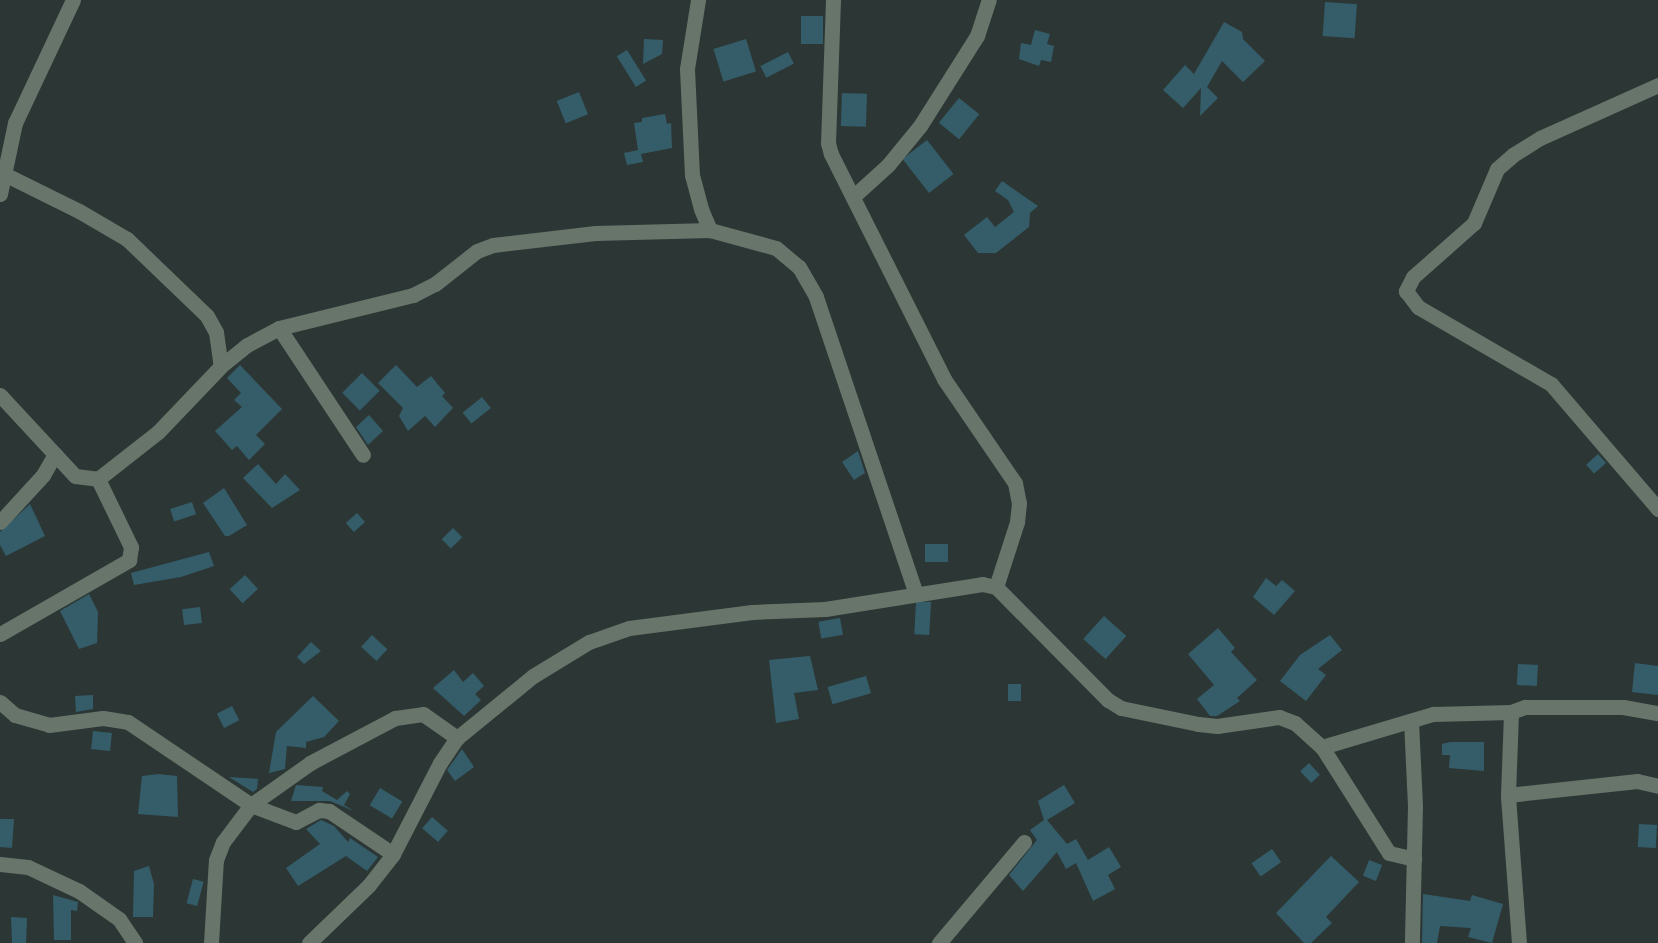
<!DOCTYPE html>
<html>
<head>
<meta charset="utf-8">
<style>
  body { margin:0 }
  #map { position:relative; width:1658px; height:943px; overflow:hidden; background:#2c3735; font-family:"Fira Sans",sans-serif }
  div>[style] { position:absolute }
  .building>* { inset:0; background:#345d69; transform-origin:0 0 }
  .minor>* { height:15px; margin:-7.5px; padding:0 7.5px; transform-origin:7.5px; border-radius:7.5px; background:#67756b }
  span { translate:-50% -50%; white-space:nowrap; text-align:center; line-height:1.15; -webkit-text-stroke:4.5px #181d1c; paint-order:stroke }
</style>
</head>
<body>
<div id="map">
  <div class="building">
    <div style="left:1325px;top:2px;width:32px;height:34px;rotate:4deg"></div>
    <div style="left:801px;top:16px;width:22px;height:28px"></div>
    <div style="clip-path:polygon(1224px 22px,1242px 32px,1243px 39px,1265px 61px,1243px 82px,1222px 61px,1207px 87px,1218px 98px,1200px 116px,1201px 88px,1183px 108px,1163px 90px,1185px 65px,1194px 74px)"></div>
    <div style="clip-path:polygon(1035px 30px,1050px 34px,1047px 44px,1054px 46px,1051px 62px,1041px 60px,1039px 66px,1019px 59px,1021px 43px,1031px 45px)"></div>
    <div style="clip-path:polygon(644px 39px,663px 40px,662px 54px,643px 64px)"></div>
    <div style="left:746px;top:39px;width:34px;height:34px;rotate:73deg"></div>
    <div style="left:627px;top:50px;width:36px;height:12px;rotate:58deg"></div>
    <div style="left:788px;top:52px;width:13px;height:31px;rotate:63deg"></div>
    <div style="left:579px;top:92px;width:24px;height:24px;rotate:68deg"></div>
    <div style="left:842px;top:93px;width:25px;height:33px;rotate:2deg"></div>
    <div style="left:959px;top:98px;width:26px;height:32px;rotate:39deg"></div>
    <div style="clip-path:polygon(665px 114px,667px 124px,671px 123px,672px 148px,641px 154px,643px 162px,627px 165px,624px 153px,638px 150px,634px 123px,642px 122px,642px 118px)"></div>
    <div style="left:927px;top:140px;width:43px;height:31px;rotate:52deg"></div>
    <div style="clip-path:polygon(1002px 181px,1038px 206px,1030px 213px,1029px 227px,996px 253px,978px 253px,964px 235px,987px 217px,995px 227px,1014px 212px,1008px 200px,995px 191px)"></div>
    <div style="clip-path:polygon(240px 365px,282px 409px,256px 435px,265px 444px,249px 460px,237px 446px,232px 450px,215px 431px,242px 407px,234px 400px,241px 393px,227px 378px)"></div>
    <div style="clip-path:polygon(396px 365px,417px 387px,431px 376px,445px 393px,442px 396px,453px 408px,435px 427px,425px 416px,408px 431px,399px 416px,403px 408px,378px 383px)"></div>
    <div style="left:362px;top:373px;width:25px;height:28px;rotate:45deg"></div>
    <div style="left:482px;top:397px;width:14px;height:25px;rotate:51deg"></div>
    <div style="clip-path:polygon(369px 415px,383px 431px,368px 445px,356px 427px)"></div>
    <div style="clip-path:polygon(858px 451px,865px 473px,854px 480px,842px 462px)"></div>
    <div style="left:1598px;top:454px;width:12px;height:16px;rotate:48deg"></div>
    <div style="clip-path:polygon(258px 464px,276px 484px,285px 474px,300px 490px,272px 508px,243px 478px)"></div>
    <div style="clip-path:polygon(224px 488px,247px 525px,229px 536px,225px 536px,203px 503px)"></div>
    <div style="left:192px;top:502px;width:13px;height:23px;rotate:72deg"></div>
    <div style="clip-path:polygon(30px 504px,45px 536px,6px 556px,0 545px,0 532px)"></div>
    <div style="left:357px;top:513px;width:12px;height:15px;rotate:48deg"></div>
    <div style="left:453px;top:528px;width:13px;height:16px;rotate:45deg"></div>
    <div style="left:948px;top:544px;width:18px;height:23px;rotate:90deg"></div>
    <div style="clip-path:polygon(209px 552px,214px 566px,181px 577px,134px 585px,131px 573px)"></div>
    <div style="left:245px;top:575px;width:19px;height:21px;rotate:47deg"></div>
    <div style="clip-path:polygon(1266px 578px,1276px 586px,1282px 580px,1295px 591px,1274px 615px,1253px 597px)"></div>
    <div style="clip-path:polygon(89px 594px,98px 612px,97px 643px,79px 649px,60px 611px)"></div>
    <div style="left:931px;top:602px;width:33px;height:15px;rotate:93deg"></div>
    <div style="left:200px;top:607px;width:16px;height:18px;rotate:83deg"></div>
    <div style="left:1104px;top:616px;width:30px;height:31px;rotate:42deg"></div>
    <div style="left:840px;top:618px;width:17px;height:22px;rotate:80deg"></div>
    <div style="clip-path:polygon(1218px 628px,1235px 648px,1231px 652px,1257px 680px,1237px 698px,1240px 701px,1217px 716px,1210px 716px,1197px 699px,1214px 685px,1188px 654px)"></div>
    <div style="left:372px;top:635px;width:21px;height:16px;rotate:43deg"></div>
    <div style="clip-path:polygon(1330px 635px,1342px 650px,1318px 669px,1326px 675px,1306px 701px,1280px 681px,1300px 655px)"></div>
    <div style="clip-path:polygon(311px 642px,321px 651px,304px 664px,297px 657px)"></div>
    <div style="clip-path:polygon(810px 656px,818px 690px,794px 693px,799px 719px,776px 723px,769px 660px)"></div>
    <div style="clip-path:polygon(1635px 663px,1658px 666px,1658px 695px,1632px 692px)"></div>
    <div style="left:1518px;top:664px;width:20px;height:21px;rotate:3deg"></div>
    <div style="clip-path:polygon(454px 670px,463px 682px,473px 673px,484px 686px,475px 694px,481px 700px,464px 716px,433px 688px)"></div>
    <div style="left:866px;top:676px;width:18px;height:40px;rotate:74deg"></div>
    <div style="left:1008px;top:684px;width:13px;height:17px"></div>
    <div style="clip-path:polygon(93px 695px,93px 709px,76px 712px,75px 696px)"></div>
    <div style="clip-path:polygon(313px 696px,339px 721px,324px 737px,306px 742px,306px 748px,287px 746px,285px 769px,269px 773px,276px 732px)"></div>
    <div style="left:232px;top:706px;width:16px;height:17px;rotate:63deg"></div>
    <div style="left:93px;top:731px;width:19px;height:18px;rotate:6deg"></div>
    <div style="clip-path:polygon(1450px 742px,1484px 742px,1484px 771px,1449px 768px,1450px 755px,1442px 755px,1442px 744px)"></div>
    <div style="clip-path:polygon(462px 749px,474px 767px,455px 781px,447px 770px)"></div>
    <div style="left:1309px;top:763px;width:16px;height:12px;rotate:47deg"></div>
    <div style="clip-path:polygon(158px 774px,177px 776px,178px 817px,138px 814px,142px 776px)"></div>
    <div style="clip-path:polygon(229px 777px,258px 779px,257px 789px,253px 792px)"></div>
    <div style="clip-path:polygon(296px 785px,323px 787px,322px 791px,337px 800px,347px 791px,350px 794px,344px 805px,354px 811px,330px 801px,291px 801px)"></div>
    <div style="clip-path:polygon(1064px 785px,1075px 803px,1047px 820px,1067px 844px,1076px 839px,1088px 860px,1109px 847px,1121px 867px,1108px 875px,1115px 889px,1093px 901px,1076px 863px,1066px 869px,1057px 852px,1023px 891px,1009px 875px,1037px 840px,1030px 830px,1044px 820px,1038px 801px)"></div>
    <div style="left:380px;top:788px;width:26px;height:20px;rotate:31deg"></div>
    <div style="left:432px;top:817px;width:21px;height:15px;rotate:41deg"></div>
    <div style="clip-path:polygon(0 819px,14px 819px,12px 848px,0 847px)"></div>
    <div style="clip-path:polygon(321px 820px,334px 826px,348px 842px,350px 838px,378px 857px,367px 871px,346px 856px,298px 886px,286px 868px,320px 844px,306px 829px)"></div>
    <div style="left:1639px;top:824px;width:18px;height:23px;rotate:3deg"></div>
    <div style="left:1272px;top:849px;width:16px;height:25px;rotate:55deg"></div>
    <div style="clip-path:polygon(1331px 856px,1359px 882px,1326px 917px,1332px 923px,1311px 943px,1304px 943px,1276px 913px)"></div>
    <div style="left:1369px;top:860px;width:14px;height:17px;rotate:21deg"></div>
    <div style="clip-path:polygon(149px 866px,154px 884px,153px 917px,133px 917px,134px 871px)"></div>
    <div style="left:193px;top:879px;width:11px;height:25px;rotate:15deg"></div>
    <div style="clip-path:polygon(1423px 894px,1470px 901px,1472px 895px,1503px 904px,1492px 943px,1468px 937px,1471px 928px,1440px 926px,1437px 943px,1422px 943px)"></div>
    <div style="clip-path:polygon(53px 895px,78px 902px,77px 911px,71px 910px,71px 940px,54px 940px)"></div>
    <div style="clip-path:polygon(11px 917px,27px 918px,26px 943px,12px 943px)"></div>
  </div>
  <div class="minor">
    <div style="left:698px;top:0;width:70px;rotate:99.1deg"></div>
    <div style="left:687px;top:69px;width:106px;rotate:87.3deg"></div>
    <div style="left:692px;top:175px;width:35px;rotate:75deg"></div>
    <div style="left:701px;top:209px;width:23px;rotate:67deg"></div>
    <div style="left:710px;top:230px;width:68px;rotate:15.3deg"></div>
    <div style="left:776px;top:248px;width:30px;rotate:40deg"></div>
    <div style="left:799px;top:267px;width:34px;rotate:60deg"></div>
    <div style="left:816px;top:297px;width:313px;rotate:71.4deg"></div>
    <div style="left:833px;top:0;width:143px;rotate:92deg"></div>
    <div style="left:828px;top:143px;width:11px;rotate:75deg"></div>
    <div style="left:831px;top:154px;width:252px;rotate:63.3deg"></div>
    <div style="left:944px;top:379px;width:126px;rotate:55.7deg"></div>
    <div style="left:1015px;top:483px;width:20px;rotate:79deg"></div>
    <div style="left:1019px;top:503px;width:19px;rotate:96deg"></div>
    <div style="left:1017px;top:522px;width:68px;rotate:107.9deg"></div>
    <div style="left:1658px;top:85px;width:129px;rotate:155.8deg"></div>
    <div style="left:1540px;top:138px;width:32px;rotate:148deg"></div>
    <div style="left:1513px;top:155px;width:21px;rotate:139deg"></div>
    <div style="left:1497px;top:169px;width:59px;rotate:113.1deg"></div>
    <div style="left:1474px;top:223px;width:81px;rotate:138.5deg"></div>
    <div style="left:1413px;top:277px;width:16px;rotate:117deg"></div>
    <div style="left:1406px;top:291px;width:20px;rotate:53deg"></div>
    <div style="left:1418px;top:307px;width:154px;rotate:30.1deg"></div>
    <div style="left:1551px;top:384px;width:165px;rotate:49.4deg"></div>
    <div style="left:0;top:172px;width:88px;rotate:26.3deg"></div>
    <div style="left:79px;top:211px;width:56px;rotate:30.3deg"></div>
    <div style="left:127px;top:239px;width:111px;rotate:43.9deg"></div>
    <div style="left:207px;top:316px;width:18px;rotate:61deg"></div>
    <div style="left:216px;top:332px;width:34px;rotate:82deg"></div>
    <div style="left:0;top:194px;width:73px;rotate:-78.1deg"></div>
    <div style="left:15px;top:123px;width:136px;rotate:-64.8deg"></div>
    <div style="left:855px;top:195px;width:45px;rotate:-42.3deg"></div>
    <div style="left:888px;top:165px;width:50px;rotate:-50.6deg"></div>
    <div style="left:920px;top:126px;width:107px;rotate:-57.7deg"></div>
    <div style="left:977px;top:36px;width:38px;rotate:-72deg"></div>
    <div style="left:279px;top:328px;width:152px;rotate:56.5deg"></div>
    <div style="left:0;top:395px;width:110px;rotate:47.2deg"></div>
    <div style="left:75px;top:476px;width:23px;rotate:7deg"></div>
    <div style="left:98px;top:479px;width:76px;rotate:-38.1deg"></div>
    <div style="left:158px;top:432px;width:91px;rotate:-46.3deg"></div>
    <div style="left:221px;top:366px;width:33px;rotate:-39deg"></div>
    <div style="left:247px;top:345px;width:36px;rotate:-28deg"></div>
    <div style="left:279px;top:328px;width:138px;rotate:-13.8deg"></div>
    <div style="left:413px;top:295px;width:25px;rotate:-27deg"></div>
    <div style="left:435px;top:284px;width:53px;rotate:-38.2deg"></div>
    <div style="left:477px;top:251px;width:17px;rotate:-21deg"></div>
    <div style="left:493px;top:245px;width:103px;rotate:-6.7deg"></div>
    <div style="left:595px;top:233px;width:115px;rotate:-1.5deg"></div>
    <div style="left:0;top:522px;width:64px;rotate:-47.5deg"></div>
    <div style="left:43px;top:475px;width:24px;rotate:-60deg"></div>
    <div style="left:0;top:634px;width:149px;rotate:-29.8deg"></div>
    <div style="left:129px;top:560px;width:13px;rotate:-81deg"></div>
    <div style="left:131px;top:547px;width:76px;rotate:-115.9deg"></div>
    <div style="left:0;top:702px;width:20px;rotate:41deg"></div>
    <div style="left:15px;top:715px;width:35px;rotate:16deg"></div>
    <div style="left:49px;top:725px;width:54px;rotate:-7.4deg"></div>
    <div style="left:103px;top:718px;width:25px;rotate:9deg"></div>
    <div style="left:128px;top:722px;width:148px;rotate:34deg"></div>
    <div style="left:251px;top:805px;width:48px;rotate:20.7deg"></div>
    <div style="left:296px;top:822px;width:26px;rotate:-28deg"></div>
    <div style="left:319px;top:810px;width:10px;rotate:6deg"></div>
    <div style="left:329px;top:811px;width:77px;rotate:33.9deg"></div>
    <div style="left:1411px;top:721px;width:85px;rotate:87.3deg"></div>
    <div style="left:1415px;top:806px;width:137px;rotate:91.3deg"></div>
    <div style="left:1322px;top:747px;width:116px;rotate:-16.6deg"></div>
    <div style="left:1433px;top:714px;width:78px;rotate:-1.5deg"></div>
    <div style="left:1508px;top:795px;width:130px;rotate:-6.2deg"></div>
    <div style="left:1637px;top:781px;width:22px;rotate:13deg"></div>
    <div style="left:0;top:864px;width:28px;rotate:6deg"></div>
    <div style="left:28px;top:867px;width:56px;rotate:25.2deg"></div>
    <div style="left:79px;top:891px;width:49px;rotate:35deg"></div>
    <div style="left:119px;top:919px;width:29px;rotate:56deg"></div>
    <div style="left:211px;top:943px;width:83px;rotate:-86.6deg"></div>
    <div style="left:216px;top:860px;width:19px;rotate:-69deg"></div>
    <div style="left:223px;top:842px;width:46px;rotate:-52.9deg"></div>
    <div style="left:251px;top:805px;width:72px;rotate:-35.4deg"></div>
    <div style="left:310px;top:763px;width:96px;rotate:-27.9deg"></div>
    <div style="left:395px;top:718px;width:28px;rotate:-8deg"></div>
    <div style="left:423px;top:714px;width:42px;rotate:35.2deg"></div>
    <div style="left:309px;top:943px;width:83px;rotate:-44deg"></div>
    <div style="left:369px;top:885px;width:39px;rotate:-52deg"></div>
    <div style="left:393px;top:854px;width:102px;rotate:-62.7deg"></div>
    <div style="left:440px;top:763px;width:30px;rotate:-56deg"></div>
    <div style="left:457px;top:738px;width:98px;rotate:-39.2deg"></div>
    <div style="left:533px;top:676px;width:66px;rotate:-31.3deg"></div>
    <div style="left:589px;top:642px;width:42px;rotate:-19.3deg"></div>
    <div style="left:629px;top:628px;width:124px;rotate:-7.4deg"></div>
    <div style="left:752px;top:612px;width:73px;rotate:-2.4deg"></div>
    <div style="left:825px;top:609px;width:159px;rotate:-9deg"></div>
    <div style="left:982px;top:584px;width:14px;rotate:12deg"></div>
    <div style="left:996px;top:587px;width:159px;rotate:45.3deg"></div>
    <div style="left:1108px;top:700px;width:15px;rotate:32deg"></div>
    <div style="left:1121px;top:708px;width:79px;rotate:11.7deg"></div>
    <div style="left:1198px;top:724px;width:19px;rotate:6deg"></div>
    <div style="left:1217px;top:726px;width:63px;rotate:-8.3deg"></div>
    <div style="left:1279px;top:717px;width:17px;rotate:21deg"></div>
    <div style="left:1295px;top:723px;width:36px;rotate:42deg"></div>
    <div style="left:1322px;top:747px;width:125px;rotate:57.7deg"></div>
    <div style="left:1389px;top:853px;width:26px;rotate:13deg"></div>
    <div style="left:939px;top:943px;width:132px;rotate:-49.9deg"></div>
    <div style="left:1519px;top:943px;width:148px;rotate:-94.3deg"></div>
    <div style="left:1508px;top:795px;width:83px;rotate:-87.9deg"></div>
    <div style="left:1511px;top:712px;width:15px;rotate:-20deg"></div>
    <div style="left:1525px;top:707px;width:98px"></div>
    <div style="left:1623px;top:707px;width:36px;rotate:10deg"></div>
  </div>
</div>
</body>
</html>
